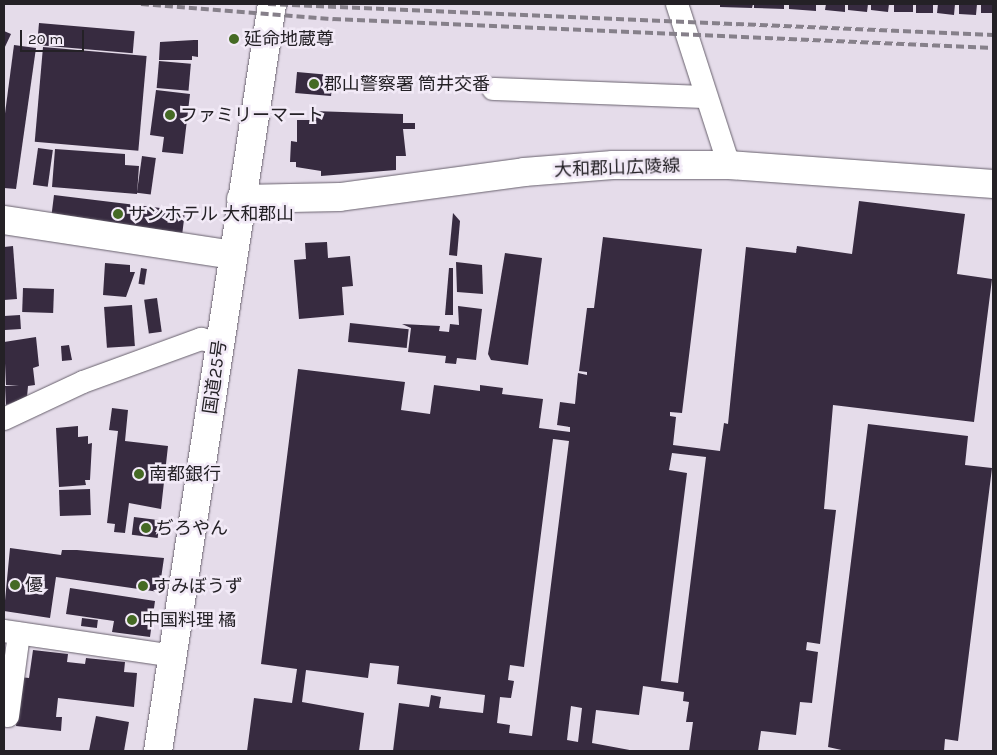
<!DOCTYPE html>
<html>
<head>
<meta charset="utf-8">
<style>
  body { margin:0 }
  #map { position:relative; width:997px; height:755px; overflow:hidden; background:#e5dcea; font-family:Karla,"Noto Sans JP",sans-serif }
  div>[style] { position:absolute }
  .building>* { inset:0; background:#372b40; transform-origin:0 0 }
  .roads { filter:drop-shadow(0 0 1px #68616d) drop-shadow(0 0 1px #68616d) }
  .street>* { height:22px; margin:-11px; padding:0 11px; transform-origin:11px; border-radius:11px; background:#fff }
  .secondary>* { height:28px; margin:-14px; padding:0 14px; transform-origin:14px; border-radius:14px; background:#fff }
  .highway>* { height:28px; margin:-14px; padding:0 14px; transform-origin:14px; border-radius:14px; background:#fff }
  .rail>* { height:4px; margin-top:-2px; transform-origin:0; background:repeating-linear-gradient(90deg,#86808a 0 8px,transparent 0 12px) }
  .dots>* { width:14px; height:14px; translate:-50% -50%; box-sizing:border-box; border:2px solid #f2eaf7; border-radius:50% }
  span { translate:-50% -50%; white-space:nowrap; text-align:center; line-height:1.15; -webkit-text-stroke:5px #f2eaf7; paint-order:stroke }
  .poi-label { font-size:18px; color:#242126 }
  .left { translate:0 -50%; text-align:left }
  .street-label { font-size:18px; color:#242126 }
  .frame { position:absolute; inset:0; border:5px solid #242126; pointer-events:none }
  .scale { position:absolute; left:20px; top:30px; width:64px; height:22px; box-sizing:border-box; border:2px solid #242126; border-top:0; padding-left:6px; font-size:15px; line-height:18px; white-space:nowrap; color:#242126; -webkit-text-stroke:4px #f2eaf7; paint-order:stroke }
</style>
</head>
<body>
<div id="map">
  <div class="building">
    <div style="clip-path:polygon(720px 4px,753px 4px,752px 8px,720px 7px)"></div>
    <div style="clip-path:polygon(754px 4px,784px 4px,784px 9px,754px 8px)"></div>
    <div style="clip-path:polygon(789px 4px,816px 4px,816px 11px,789px 9px)"></div>
    <div style="clip-path:polygon(826px 4px,845px 4px,845px 12px,825px 10px)"></div>
    <div style="clip-path:polygon(848px 4px,868px 4px,867px 12px,848px 10px)"></div>
    <div style="clip-path:polygon(871px 4px,889px 4px,888px 12px,871px 10px)"></div>
    <div style="left:894px;top:4px;width:19px;height:8px"></div>
    <div style="left:916px;top:4px;width:17px;height:9px"></div>
    <div style="clip-path:polygon(938px 4px,955px 4px,954px 15px,937px 13px)"></div>
    <div style="clip-path:polygon(959px 4px,977px 4px,976px 15px,959px 14px)"></div>
    <div style="left:981px;top:4px;width:12px;height:9px"></div>
    <div style="left:39px;top:23px;width:96px;height:22px;rotate:5deg"></div>
    <div style="clip-path:polygon(4px 31px,11px 34px,4px 49px)"></div>
    <div style="clip-path:polygon(194px 40px,198px 40px,198px 57px,192px 56px,192px 60px,159px 60px,160px 42px)"></div>
    <div style="clip-path:polygon(14px 45px,36px 48px,16px 189px,4px 188px,4px 121px)"></div>
    <div style="left:43px;top:47px;width:104px;height:95px;rotate:5deg"></div>
    <div style="left:159px;top:61px;width:32px;height:27px;rotate:5deg"></div>
    <div style="left:297px;top:72px;width:36px;height:21px;rotate:5deg"></div>
    <div style="clip-path:polygon(156px 90px,190px 94px,183px 154px,162px 152px,164px 137px,150px 135px)"></div>
    <div style="clip-path:polygon(313px 111px,403px 114px,403px 123px,415px 123px,415px 129px,403px 129px,406px 156px,396px 156px,396px 170px,321px 176px,321px 171px,296px 167px,296px 162px,290px 162px,291px 141px,297px 142px,297px 120px,312px 120px)"></div>
    <div style="left:38px;top:148px;width:15px;height:37px;rotate:8deg"></div>
    <div style="clip-path:polygon(55px 149px,125px 154px,125px 165px,139px 166px,137px 194px,52px 187px)"></div>
    <div style="left:142px;top:156px;width:14px;height:37px;rotate:8deg"></div>
    <div style="left:54px;top:195px;width:132px;height:22px;rotate:7deg"></div>
    <div style="clip-path:polygon(evenodd,859px 201px,965px 214px,957px 274px,992px 279px,974px 422px,833px 405px,824px 509px,836px 510px,820px 644px,807px 642px,806px 650px,818px 652px,812px 703px,800px 702px,796px 735px,761px 731px,758px 751px,689px 751px,693px 722px,686px 722px,689px 702px,683px 701px,684px 692px,643px 686px,639px 715px,596px 710px,592px 743px,635px 751px,393px 751px,399px 703px,429px 707px,431px 695px,441px 697px,439px 708px,483px 713px,485px 695px,397px 684px,399px 666px,370px 663px,368px 678px,306px 670px,302px 702px,364px 713px,359px 751px,247px 751px,254px 698px,292px 703px,297px 669px,261px 664px,298px 369px,405px 382px,401px 410px,430px 414px,434px 385px,480px 391px,480px 385px,503px 388px,502px 394px,543px 399px,539px 428px,570px 432px,570px 427px,557px 425px,560px 402px,575px 404px,578px 373px,587px 375px,587px 372px,579px 371px,587px 308px,594px 308px,603px 237px,702px 249px,682px 413px,670px 412px,670px 416px,676px 417px,673px 445px,720px 451px,724px 423px,728px 424px,746px 247px,796px 253px,797px 246px,852px 254px,859px 201px,553px 439px,569px 441px,532px 736px,509px 733px,510px 725px,497px 723px,500px 697px,511px 698px,514px 681px,508px 680px,510px 665px,524px 667px,553px 439px,859px 201px,672px 453px,706px 457px,678px 683px,661px 681px,687px 473px,669px 470px,672px 453px,859px 201px,571px 706px,582px 708px,578px 742px,567px 740px,571px 706px)"></div>
    <div style="clip-path:polygon(453px 213px,460px 221px,457px 256px,449px 255px)"></div>
    <div style="clip-path:polygon(327px 242px,328px 258px,350px 256px,353px 286px,342px 287px,344px 315px,299px 319px,294px 260px,306px 259px,305px 243px)"></div>
    <div style="clip-path:polygon(13px 246px,17px 299px,4px 300px,4px 247px)"></div>
    <div style="clip-path:polygon(505px 253px,542px 258px,528px 365px,491px 360px,488px 354px)"></div>
    <div style="clip-path:polygon(456px 262px,482px 265px,483px 294px,457px 292px)"></div>
    <div style="clip-path:polygon(105px 263px,130px 265px,130px 272px,135px 272px,126px 297px,103px 295px)"></div>
    <div style="left:141px;top:268px;width:6px;height:16px;rotate:9deg"></div>
    <div style="clip-path:polygon(449px 268px,453px 268px,453px 315px,445px 315px)"></div>
    <div style="left:23px;top:288px;width:31px;height:24px;rotate:2deg"></div>
    <div style="left:157px;top:298px;width:34px;height:13px;rotate:82deg"></div>
    <div style="left:132px;top:305px;width:41px;height:28px;rotate:86deg"></div>
    <div style="clip-path:polygon(458px 306px,482px 309px,476px 360px,457px 358px,456px 364px,445px 363px,446px 356px,408px 352px,411px 328px,402px 324px,440px 326px,439px 331px,449px 332px,450px 324px,459px 325px)"></div>
    <div style="left:20px;top:315px;width:14px;height:16px;rotate:86deg"></div>
    <div style="left:350px;top:323px;width:59px;height:19px;rotate:6deg"></div>
    <div style="clip-path:polygon(36px 337px,39px 366px,33px 368px,35px 385px,28px 386px,27px 397px,6px 405px,5px 386px,19px 386px,6px 385px,4px 342px)"></div>
    <div style="clip-path:polygon(69px 345px,72px 360px,62px 361px,61px 346px)"></div>
    <div style="clip-path:polygon(112px 408px,128px 410px,125px 441px,168px 446px,161px 509px,129px 503px,125px 533px,114px 532px,115px 524px,107px 523px,118px 431px,109px 430px)"></div>
    <div style="clip-path:polygon(868px 424px,968px 436px,965px 465px,992px 468px,958px 741px,945px 739px,944px 751px,846px 751px,828px 747px)"></div>
    <div style="clip-path:polygon(78px 426px,78px 437px,88px 436px,88px 444px,92px 443px,90px 480px,85px 480px,86px 485px,59px 487px,56px 428px)"></div>
    <div style="left:90px;top:489px;width:26px;height:31px;rotate:88deg"></div>
    <div style="left:134px;top:517px;width:26px;height:18px;rotate:7deg"></div>
    <div style="clip-path:polygon(10px 548px,61px 555px,62px 550px,77px 550px,164px 558px,159px 592px,56px 577px,50px 618px,4px 611px)"></div>
    <div style="clip-path:polygon(70px 588px,155px 601px,150px 637px,112px 632px,114px 621px,66px 614px)"></div>
    <div style="left:82px;top:618px;width:16px;height:8px;rotate:7deg"></div>
    <div style="clip-path:polygon(33px 650px,68px 654px,67px 662px,85px 664px,86px 658px,125px 662px,124px 672px,137px 673px,134px 707px,58px 698px,56px 717px,62px 717px,61px 731px,16px 726px,20px 677px,29px 678px)"></div>
    <div style="clip-path:polygon(96px 716px,129px 722px,124px 751px,89px 751px)"></div>
  </div>
  <div class="roads">
    <div class="street">
      <div style="left:677px;top:4px;width:169px;rotate:72.1deg"></div>
      <div style="left:493px;top:89px;width:213px;rotate:2.2deg"></div>
      <div style="left:4px;top:419px;width:87px;rotate:-25.1deg"></div>
      <div style="left:83px;top:382px;width:126px;rotate:-20deg"></div>
      <div style="left:201px;top:339px;width:18px;rotate:13deg"></div>
      <div style="left:4px;top:631px;width:171px;rotate:8.4deg"></div>
      <div style="left:8px;top:716px;width:83px;rotate:-82.4deg"></div>
    </div>
    <div class="secondary">
      <div style="left:241px;top:199px;width:99px;rotate:-1.2deg"></div>
      <div style="left:340px;top:197px;width:186px;rotate:-7.7deg"></div>
      <div style="left:524px;top:172px;width:89px;rotate:-4.5deg"></div>
      <div style="left:613px;top:165px;width:116px"></div>
      <div style="left:729px;top:165px;width:265px;rotate:4.1deg"></div>
      <div style="left:4px;top:220px;width:232px;rotate:8.7deg"></div>
    </div>
    <div class="highway">
      <div style="left:158px;top:751px;width:756px;rotate:-81.32deg"></div>
    </div>
  </div>
  <div class="rail">
    <div style="left:141px;top:4px;width:193px;rotate:4.5deg"></div>
    <div style="left:333px;top:19px;width:661px;rotate:2.52deg"></div>
    <div style="left:268px;top:4px;width:726px;rotate:2.45deg"></div>
  </div>
  <div class="dots">
    <div style="left:234px;top:39px;background:#456a24"></div>
    <div style="left:314px;top:84px;background:#456a24"></div>
    <div style="left:170px;top:115px;background:#456a24"></div>
    <div style="left:118px;top:214px;background:#456a24"></div>
    <div style="left:139px;top:474px;background:#456a24"></div>
    <div style="left:146px;top:528px;background:#456a24"></div>
    <div style="left:15px;top:585px;background:#456a24"></div>
    <div style="left:143px;top:586px;background:#456a24"></div>
    <div style="left:132px;top:620px;background:#456a24"></div>
  </div>
  <div class="poi-label">
    <span class="left" style="left:244px;top:39px">延命地蔵尊</span>
    <span class="left" style="left:324px;top:84px">郡山警察署 筒井交番</span>
    <span class="left" style="left:180px;top:115px">ファミリーマート</span>
    <span class="left" style="left:128px;top:214px">サンホテル 大和郡山</span>
    <span class="left" style="left:149px;top:474px">南都銀行</span>
    <span class="left" style="left:156px;top:528px">ぢろやん</span>
    <span class="left" style="left:25px;top:585px">優</span>
    <span class="left" style="left:153px;top:586px">すみぼうず</span>
    <span class="left" style="left:142px;top:620px">中国料理 橘</span>
  </div>
  <div class="street-label">
    <span style="left:617px;top:168px;rotate:-2deg">大和郡山広陵線</span>
    <span style="left:215px;top:377px;rotate:-82deg">国道25号</span>
  </div>
  <div class="frame"></div>
  <div class="scale">20 m</div>
</div>
</body>
</html>
